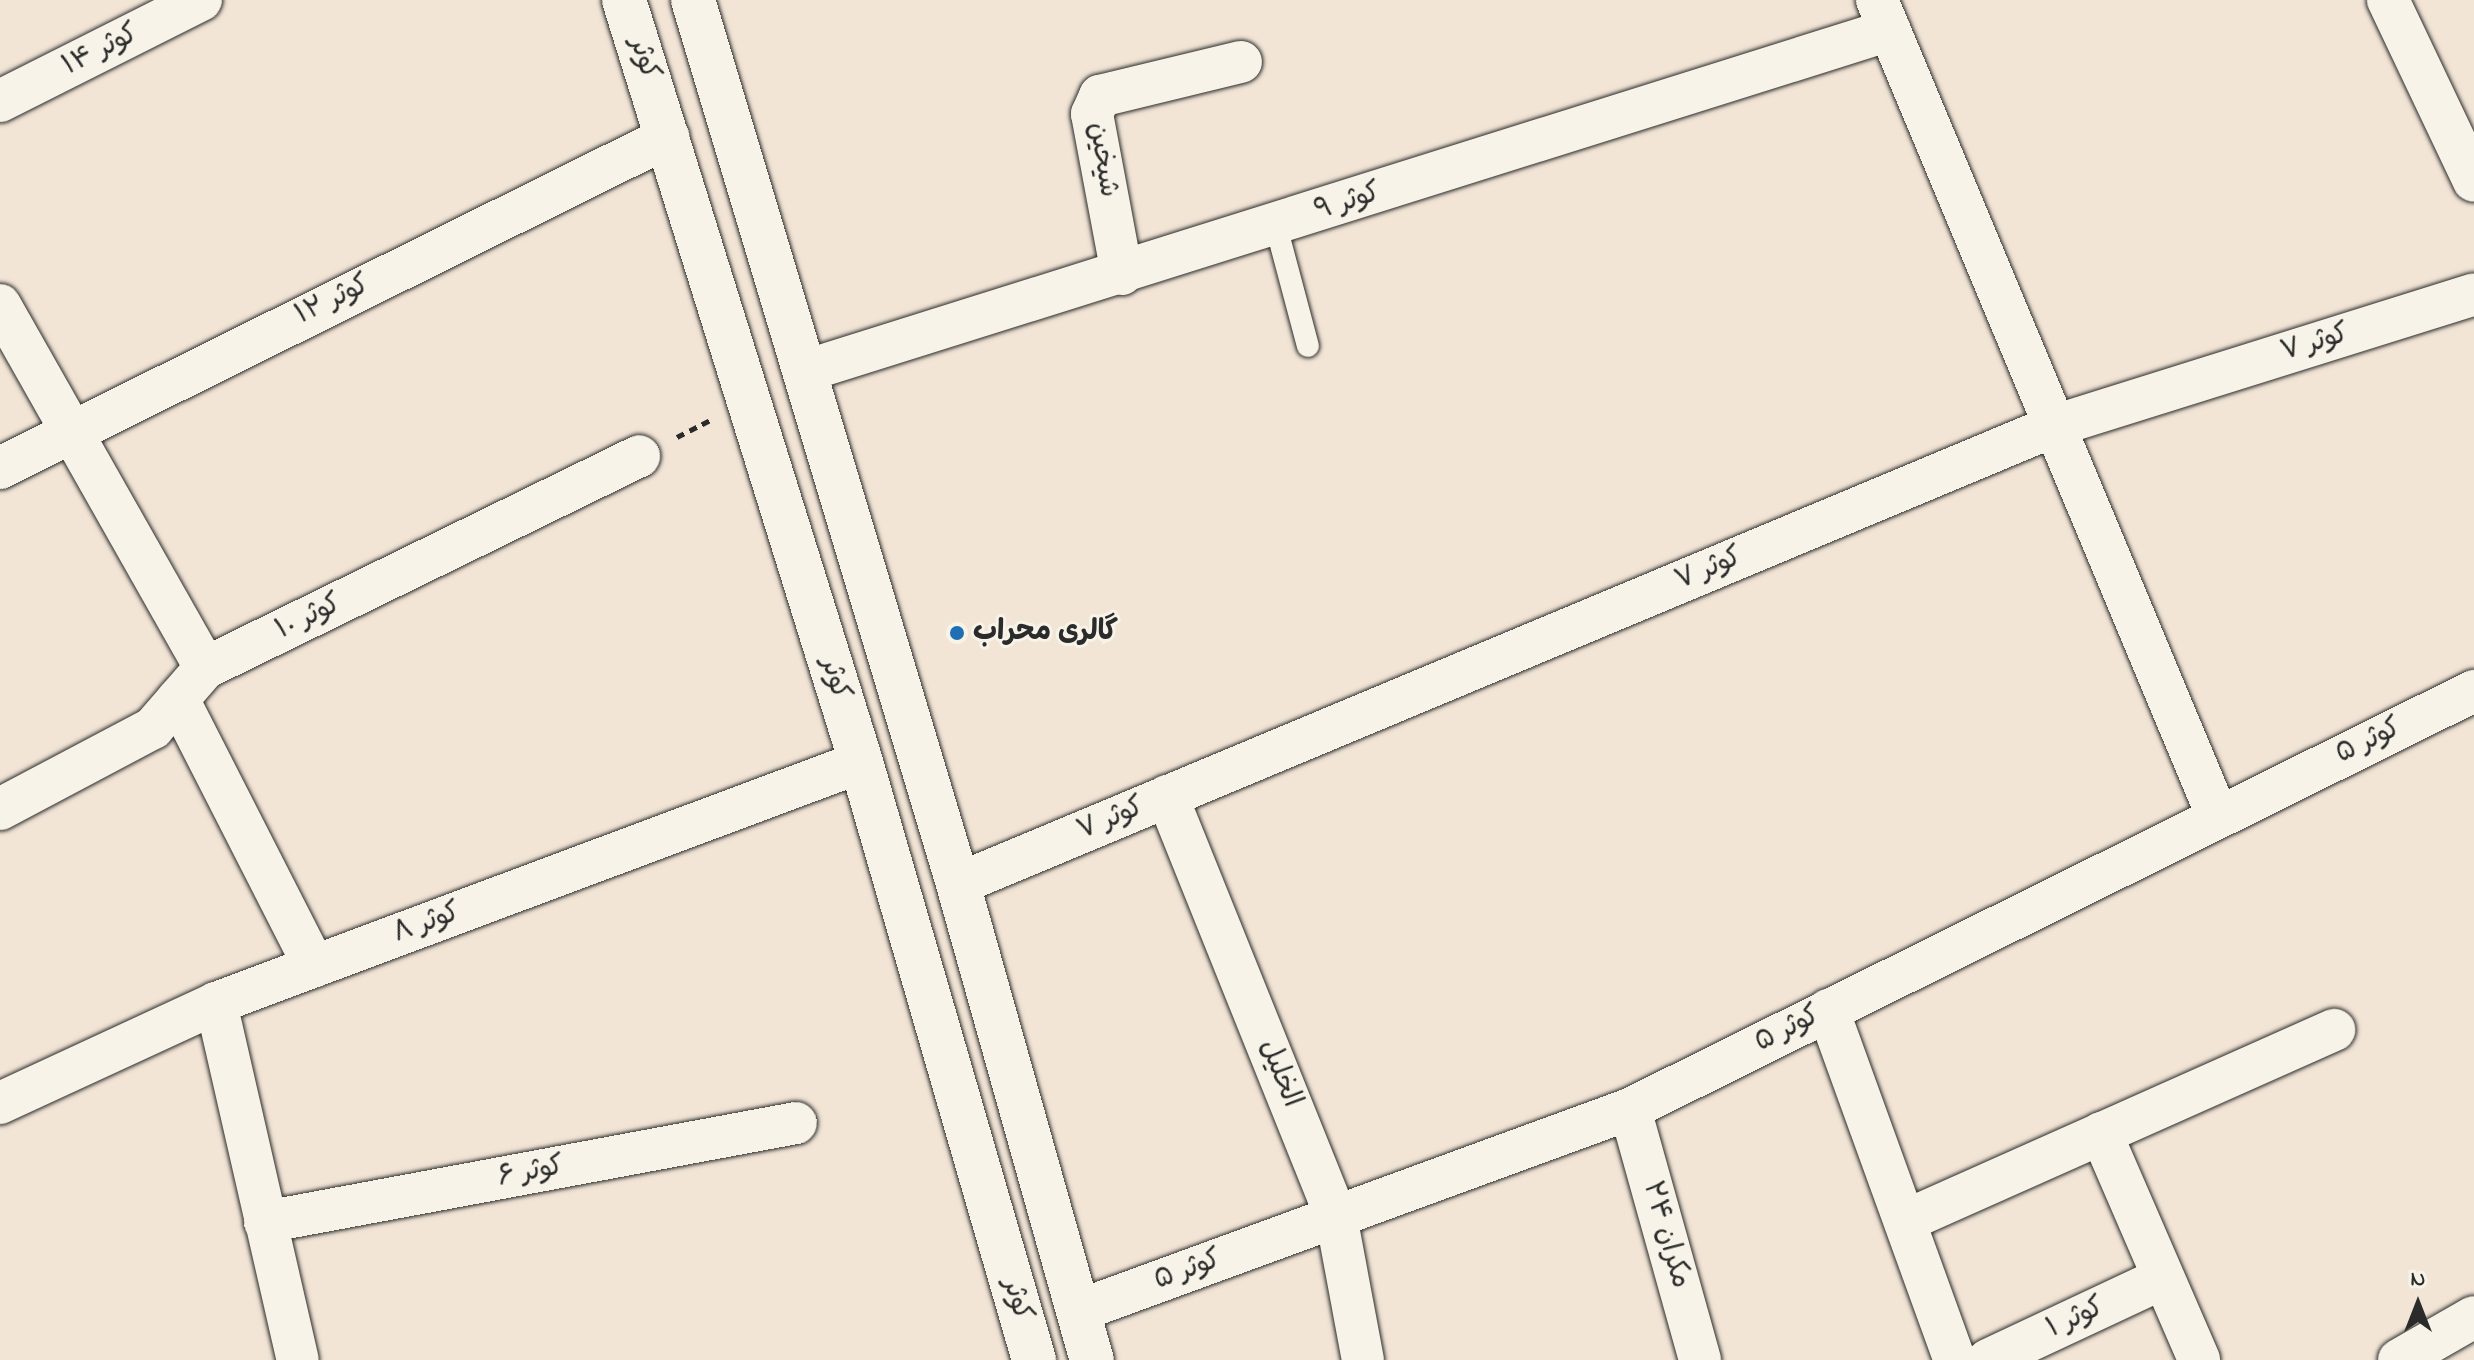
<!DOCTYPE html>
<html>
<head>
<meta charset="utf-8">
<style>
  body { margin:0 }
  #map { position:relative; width:2474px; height:1360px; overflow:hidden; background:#f2e5d6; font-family:"Indie Flower","Playpen Sans Arabic",sans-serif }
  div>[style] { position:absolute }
  .path>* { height:5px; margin-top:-2.5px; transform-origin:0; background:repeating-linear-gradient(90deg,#2b2b2b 0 8px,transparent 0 14px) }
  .roads { filter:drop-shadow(0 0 2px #2b2b2b) drop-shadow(0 0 2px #2b2b2b) }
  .lane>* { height:22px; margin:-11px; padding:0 11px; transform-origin:11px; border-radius:11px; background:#f7f3e8 }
  .street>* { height:42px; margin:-21px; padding:0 21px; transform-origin:21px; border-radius:21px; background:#f7f3e8 }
  .secondary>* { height:44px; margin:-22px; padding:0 22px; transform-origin:22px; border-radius:22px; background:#f7f3e8 }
  .dots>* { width:22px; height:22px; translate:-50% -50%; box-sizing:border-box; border:4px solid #f7f3e8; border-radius:50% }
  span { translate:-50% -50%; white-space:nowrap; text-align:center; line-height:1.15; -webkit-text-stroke:6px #f7f3e8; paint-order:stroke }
  .street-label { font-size:28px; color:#2b2b2b }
  .poi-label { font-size:28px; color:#2b2b2b; font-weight:700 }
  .left { translate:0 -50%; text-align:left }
  .north { position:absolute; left:2378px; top:1264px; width:80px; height:80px; -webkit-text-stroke:6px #f7f3e8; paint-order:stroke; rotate:0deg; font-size:22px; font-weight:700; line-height:32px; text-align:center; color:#2b2b2b }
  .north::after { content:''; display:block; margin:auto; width:28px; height:36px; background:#2b2b2b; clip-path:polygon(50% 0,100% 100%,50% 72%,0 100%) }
</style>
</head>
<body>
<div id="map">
  <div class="path">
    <div style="left:677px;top:437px;width:38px;rotate:-27deg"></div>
  </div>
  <div class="roads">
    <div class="lane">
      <div style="left:1276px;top:226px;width:124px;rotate:75.1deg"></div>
    </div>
    <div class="street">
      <div style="left:1877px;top:0;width:883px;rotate:67.36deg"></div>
      <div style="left:2388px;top:0;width:200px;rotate:64.6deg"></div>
      <div style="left:0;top:101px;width:225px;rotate:-26.7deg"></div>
      <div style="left:1122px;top:274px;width:163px;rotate:-100.6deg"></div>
      <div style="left:1092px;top:114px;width:20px;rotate:-66deg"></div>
      <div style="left:1100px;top:96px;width:145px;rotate:-13.6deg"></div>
      <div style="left:0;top:305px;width:417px;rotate:60.5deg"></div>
      <div style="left:805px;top:371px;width:1137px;rotate:-17.45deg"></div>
      <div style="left:0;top:468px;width:746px;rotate:-26.36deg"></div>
      <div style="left:178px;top:699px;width:300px;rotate:63deg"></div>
      <div style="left:1167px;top:796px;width:453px;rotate:68.1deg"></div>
      <div style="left:1336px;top:1216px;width:147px;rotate:79.4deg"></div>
      <div style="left:0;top:809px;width:173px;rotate:-27.9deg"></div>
      <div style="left:153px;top:728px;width:79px;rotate:-49.1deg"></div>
      <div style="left:205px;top:668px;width:483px;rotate:-26deg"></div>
      <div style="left:958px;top:884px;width:1188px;rotate:-22.68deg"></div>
      <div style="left:2054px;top:426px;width:440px;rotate:-17.4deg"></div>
      <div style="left:216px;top:1003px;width:366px;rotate:77.1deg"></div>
      <div style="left:1828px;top:1010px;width:372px;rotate:70.1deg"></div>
      <div style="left:0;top:1103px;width:238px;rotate:-24.8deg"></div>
      <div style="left:216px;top:1003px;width:689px;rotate:-20.49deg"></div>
      <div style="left:1630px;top:1109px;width:261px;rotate:74.4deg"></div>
      <div style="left:2101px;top:1133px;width:247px;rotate:66.6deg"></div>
      <div style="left:1905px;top:1221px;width:470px;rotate:-24deg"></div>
      <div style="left:265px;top:1222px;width:540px;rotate:-10.56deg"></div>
      <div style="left:1078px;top:1311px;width:588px;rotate:-20.1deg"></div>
      <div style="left:1630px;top:1109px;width:942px;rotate:-26.35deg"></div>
      <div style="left:1988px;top:1360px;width:193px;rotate:-25.1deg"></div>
      <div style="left:2399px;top:1360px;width:86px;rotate:-29.8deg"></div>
    </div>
    <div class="secondary">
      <div style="left:624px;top:0;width:798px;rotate:72.72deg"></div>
      <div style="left:861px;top:762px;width:623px;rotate:73.86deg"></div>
      <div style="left:693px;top:0;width:923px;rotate:73.31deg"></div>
      <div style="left:958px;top:884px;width:495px;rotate:74.3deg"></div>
    </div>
  </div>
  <div class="dots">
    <div style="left:957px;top:633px;background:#1f6fb2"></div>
  </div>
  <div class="street-label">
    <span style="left:101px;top:51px;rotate:-27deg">کوثر ۱۴</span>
    <span style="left:643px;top:59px;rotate:72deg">کوثر</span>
    <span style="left:1102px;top:160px;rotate:81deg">شیخین</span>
    <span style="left:1348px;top:203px;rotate:-18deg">کوثر ۹</span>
    <span style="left:333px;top:301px;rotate:-26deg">کوثر ۱۲</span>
    <span style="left:2315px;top:344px;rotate:-17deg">کوثر ۷</span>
    <span style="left:1709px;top:570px;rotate:-23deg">کوثر ۷</span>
    <span style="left:309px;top:618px;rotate:-26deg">کوثر ۱۰</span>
    <span style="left:834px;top:679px;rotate:73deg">کوثر</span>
    <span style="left:2369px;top:742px;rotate:-26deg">کوثر ۵</span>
    <span style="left:1111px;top:820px;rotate:-23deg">کوثر ۷</span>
    <span style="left:427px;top:924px;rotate:-20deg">کوثر ۸</span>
    <span style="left:1788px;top:1030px;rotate:-27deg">کوثر ۵</span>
    <span style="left:1279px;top:1074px;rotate:68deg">الخلیل</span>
    <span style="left:531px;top:1173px;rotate:-11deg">کوثر ۶</span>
    <span style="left:1665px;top:1235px;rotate:74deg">مکران ۲۴</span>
    <span style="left:1188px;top:1271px;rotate:-20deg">کوثر ۵</span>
    <span style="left:1016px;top:1300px;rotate:73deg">کوثر</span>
    <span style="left:2076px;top:1319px;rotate:-25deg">کوثر ۱</span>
  </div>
  <div class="poi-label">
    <span class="left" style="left:973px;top:633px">گالری محراب</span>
  </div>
  <div class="north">N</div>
</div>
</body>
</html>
